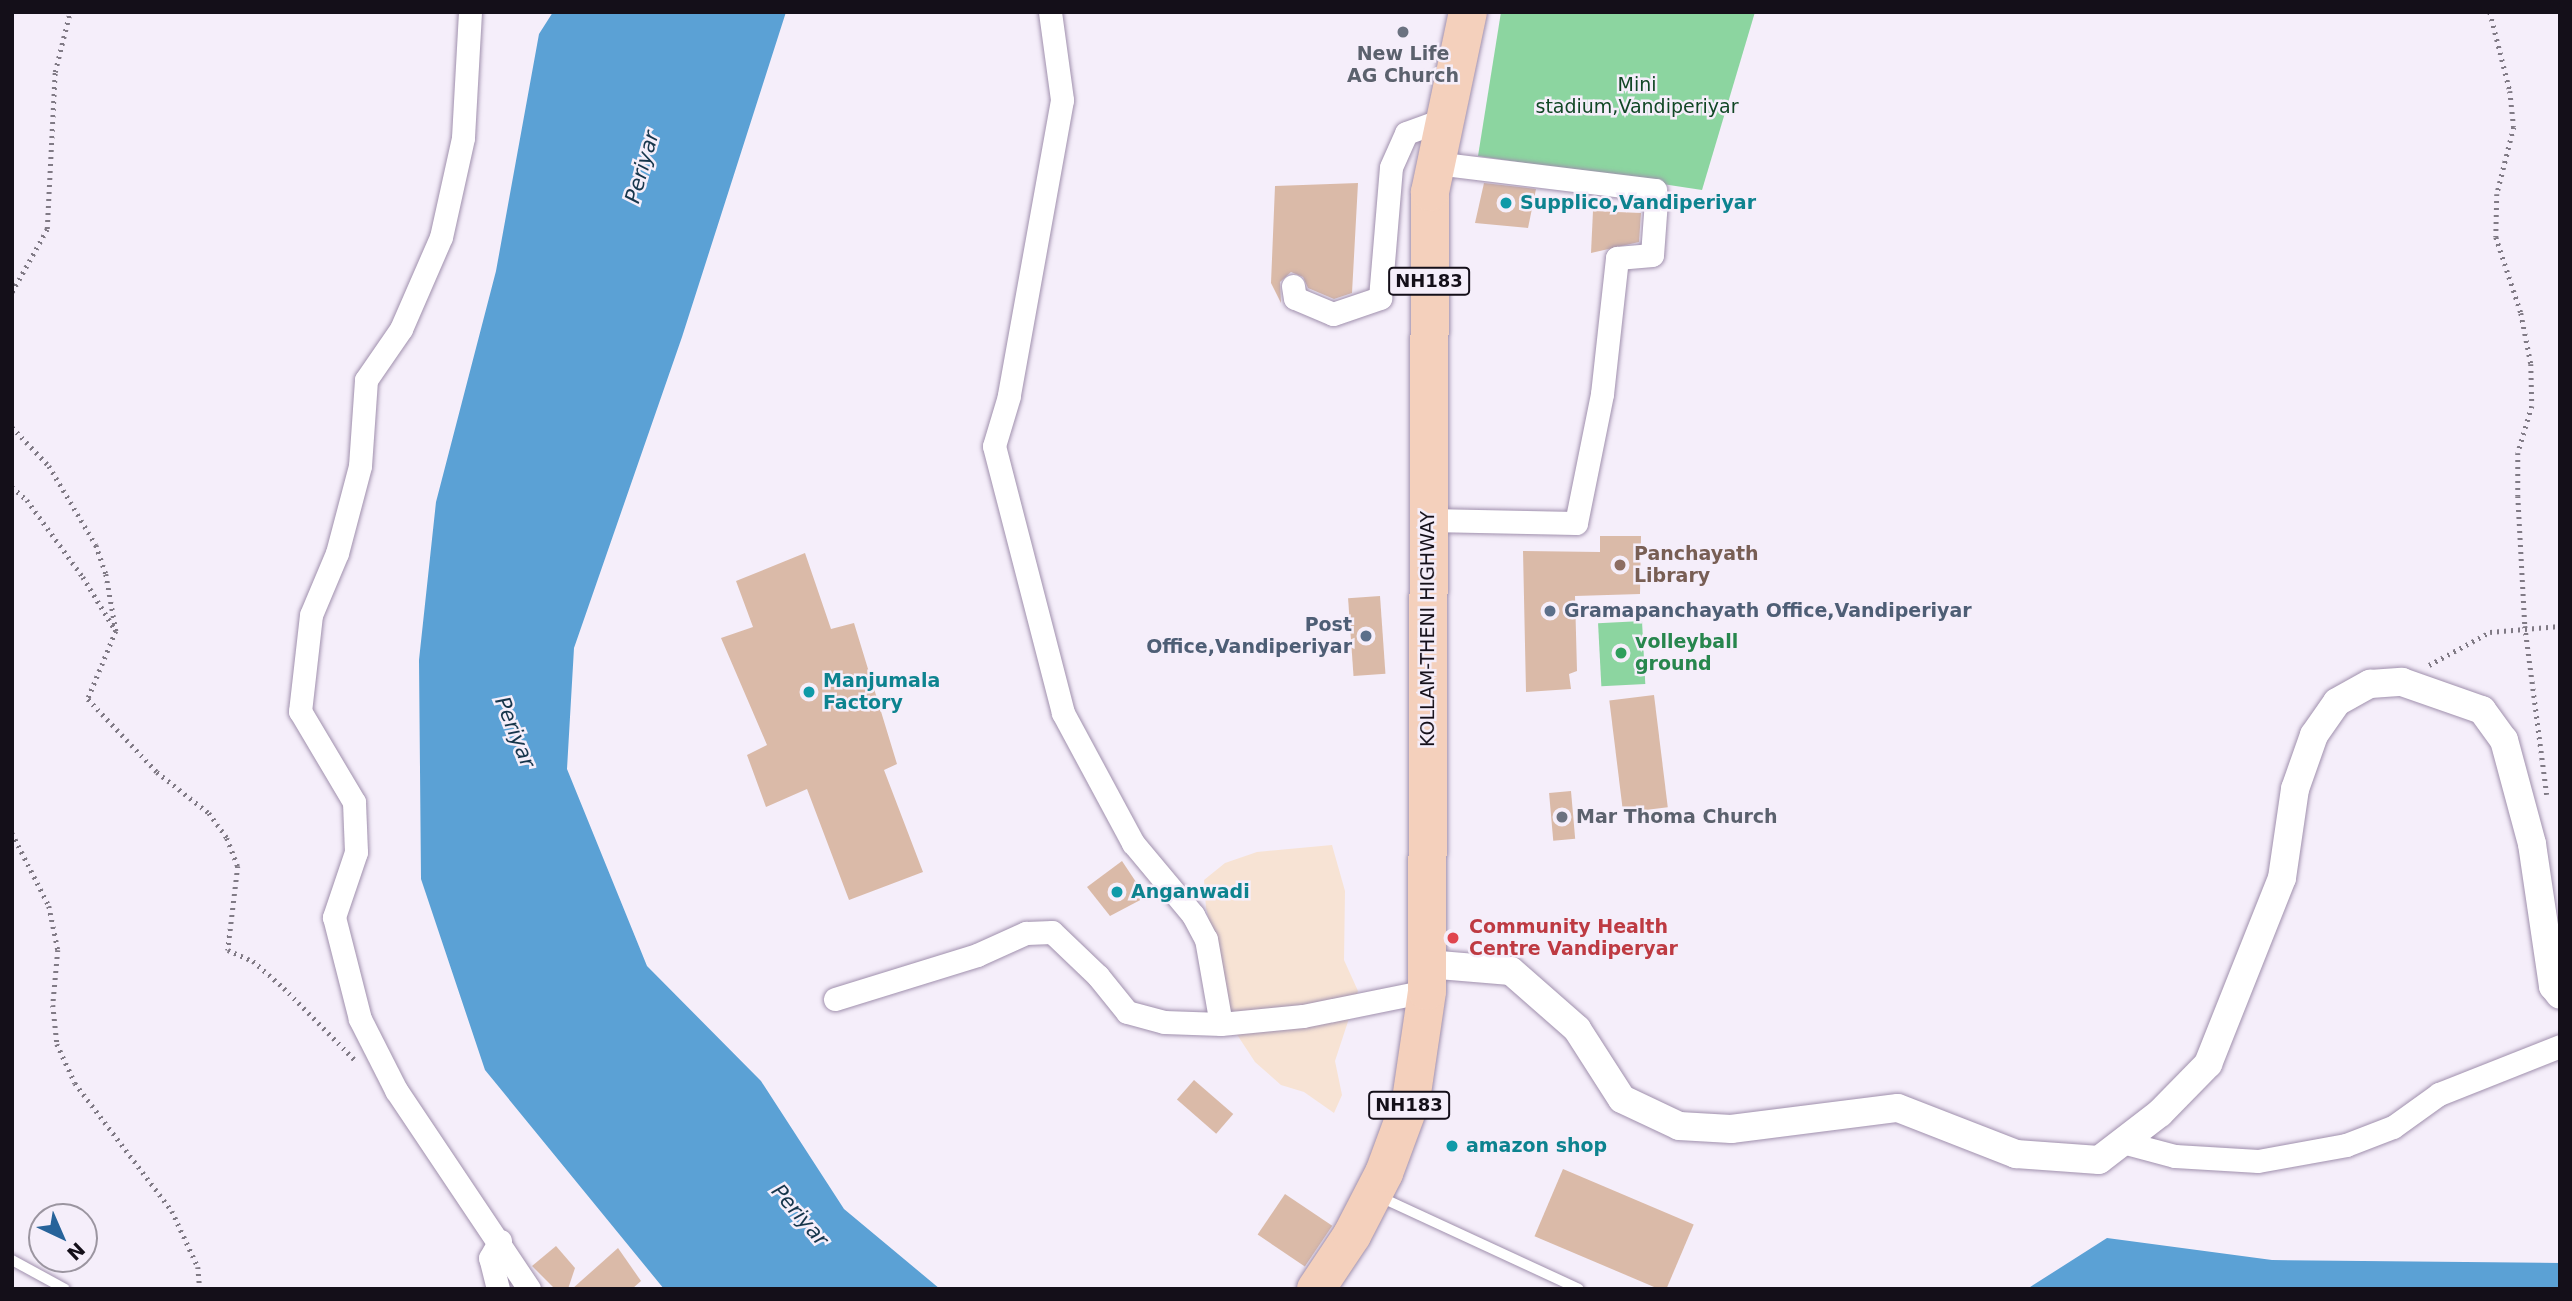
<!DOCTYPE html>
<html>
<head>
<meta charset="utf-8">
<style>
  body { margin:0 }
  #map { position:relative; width:2572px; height:1301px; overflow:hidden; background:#f5eefa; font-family:"DejaVu Sans",sans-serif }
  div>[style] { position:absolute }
  .commercial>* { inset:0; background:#f7e3d4 }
  .green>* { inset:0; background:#8cd5a0; transform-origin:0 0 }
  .water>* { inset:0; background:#5ba1d5 }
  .building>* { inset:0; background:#dabaa8; transform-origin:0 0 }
  .path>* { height:4.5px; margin-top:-2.25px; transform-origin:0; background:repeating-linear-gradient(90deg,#807a85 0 2px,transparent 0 7px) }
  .roads { filter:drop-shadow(0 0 2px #a090ad) drop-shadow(0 0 2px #a090ad) }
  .service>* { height:10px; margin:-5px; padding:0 5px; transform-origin:5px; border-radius:5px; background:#fff }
  .minor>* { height:23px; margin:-11.5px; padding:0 11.5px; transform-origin:11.5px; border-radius:11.5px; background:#fff }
  .tertiary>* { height:28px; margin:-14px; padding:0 14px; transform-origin:14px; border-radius:14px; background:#fff }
  .trunk>* { height:38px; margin:-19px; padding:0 19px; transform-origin:19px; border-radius:19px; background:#f4d0bc }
  .dots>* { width:19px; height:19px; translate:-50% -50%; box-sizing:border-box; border:4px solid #f5eefa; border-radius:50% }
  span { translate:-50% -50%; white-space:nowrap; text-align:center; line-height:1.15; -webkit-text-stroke:5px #f5eefa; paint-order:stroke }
  .shield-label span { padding:2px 5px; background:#f5eefa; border:2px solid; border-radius:5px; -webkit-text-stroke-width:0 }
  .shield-label { font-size:18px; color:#140f19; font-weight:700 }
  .worship-label { font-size:19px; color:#5b616d; font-weight:700 }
  .left { translate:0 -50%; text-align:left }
  .park-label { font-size:19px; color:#114725 }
  .culture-label { font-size:19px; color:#0d838f; font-weight:700 }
  .education-label { font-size:19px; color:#785e54; font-weight:700 }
  .service-label { font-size:19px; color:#4e5e75; font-weight:700 }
  .right { translate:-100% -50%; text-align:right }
  .street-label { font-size:19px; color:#140f19 }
  .leisure-label { font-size:19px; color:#27864d; font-weight:700 }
  .health-label { font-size:19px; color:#be3a42; font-weight:700 }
  .water-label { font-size:21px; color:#16354b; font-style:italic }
  .frame { position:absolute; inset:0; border:14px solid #140f19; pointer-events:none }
  .north { position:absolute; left:28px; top:1203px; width:70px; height:70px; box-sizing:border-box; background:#f5eefa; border:2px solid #9b95a0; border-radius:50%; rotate:136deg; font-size:19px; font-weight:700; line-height:28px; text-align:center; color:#140f19 }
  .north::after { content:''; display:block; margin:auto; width:24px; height:32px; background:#27639a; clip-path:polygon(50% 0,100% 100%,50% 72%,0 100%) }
</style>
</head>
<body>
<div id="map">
  <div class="commercial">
    <div style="clip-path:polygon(1332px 845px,1345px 891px,1344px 960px,1358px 991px,1335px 1061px,1342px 1095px,1334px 1113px,1304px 1092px,1281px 1085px,1255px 1062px,1217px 1004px,1216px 948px,1206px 908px,1204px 880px,1225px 863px,1257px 852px)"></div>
  </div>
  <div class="green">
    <div style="clip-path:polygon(1501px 12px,1755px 12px,1702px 190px,1478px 156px)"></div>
    <div style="left:1642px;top:621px;width:63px;height:44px;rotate:87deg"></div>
  </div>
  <div class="water">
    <div style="clip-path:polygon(553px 12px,786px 12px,682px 337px,574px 648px,567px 769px,647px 966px,761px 1081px,844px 1209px,940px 1289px,664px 1289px,485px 1070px,421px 879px,419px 660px,436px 502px,496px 271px,539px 34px)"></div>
    <div style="clip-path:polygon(2107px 1238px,2272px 1260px,2560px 1263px,2560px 1289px,2027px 1289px)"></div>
  </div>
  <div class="building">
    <div style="clip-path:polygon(1358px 183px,1352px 293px,1334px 299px,1308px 288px,1303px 277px,1291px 272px,1280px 282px,1281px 303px,1271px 283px,1275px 186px)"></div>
    <div style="clip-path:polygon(1484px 183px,1536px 189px,1528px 228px,1475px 223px)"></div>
    <div style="clip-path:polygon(1593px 211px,1641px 213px,1639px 242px,1591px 253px)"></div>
    <div style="clip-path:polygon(1600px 536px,1641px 536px,1640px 594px,1575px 596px,1577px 671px,1569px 674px,1571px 689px,1526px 692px,1523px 551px,1600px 552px)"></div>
    <div style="clip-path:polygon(805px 553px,831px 629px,854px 623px,897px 764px,884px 770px,923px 872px,849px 900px,807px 789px,766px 807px,747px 755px,767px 745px,721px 638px,753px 627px,736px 581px)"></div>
    <div style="left:1380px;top:596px;width:78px;height:32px;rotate:86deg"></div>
    <div style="left:1654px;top:695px;width:113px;height:45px;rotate:83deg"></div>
    <div style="left:1571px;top:791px;width:48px;height:22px;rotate:85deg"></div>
    <div style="clip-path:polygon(1122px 861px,1146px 897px,1110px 916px,1087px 887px)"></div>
    <div style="left:1194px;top:1080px;width:52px;height:26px;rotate:41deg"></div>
    <div style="left:1563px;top:1169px;width:142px;height:73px;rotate:23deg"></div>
    <div style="left:1285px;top:1194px;width:57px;height:49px;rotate:34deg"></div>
    <div style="clip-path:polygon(556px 1246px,575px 1268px,568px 1289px,555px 1289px,532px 1266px)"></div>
    <div style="clip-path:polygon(618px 1248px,641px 1281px,632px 1289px,572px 1289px)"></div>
  </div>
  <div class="path">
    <div style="left:2490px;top:12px;width:81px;rotate:75.8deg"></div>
    <div style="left:2510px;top:91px;width:36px;rotate:84deg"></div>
    <div style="left:2514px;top:127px;width:69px;rotate:104.2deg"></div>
    <div style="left:2497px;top:194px;width:43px;rotate:91.3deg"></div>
    <div style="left:2496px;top:237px;width:80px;rotate:71.8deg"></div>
    <div style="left:2521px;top:313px;width:52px;rotate:78.9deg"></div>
    <div style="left:2531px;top:364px;width:42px;rotate:88.6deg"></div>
    <div style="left:2532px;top:406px;width:49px;rotate:106.6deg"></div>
    <div style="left:2518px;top:453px;width:43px;rotate:90deg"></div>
    <div style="left:2518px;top:496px;width:130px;rotate:86.9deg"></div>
    <div style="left:2525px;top:626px;width:170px;rotate:82.6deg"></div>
    <div style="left:12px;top:292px;width:72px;rotate:-60.9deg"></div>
    <div style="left:47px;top:229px;width:157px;rotate:-87.1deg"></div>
    <div style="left:55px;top:72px;width:62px;rotate:-76deg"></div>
    <div style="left:12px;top:427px;width:54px;rotate:46.5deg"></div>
    <div style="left:49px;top:466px;width:92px;rotate:59.3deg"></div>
    <div style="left:96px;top:545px;width:31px;rotate:71deg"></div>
    <div style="left:106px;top:574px;width:58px;rotate:80deg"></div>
    <div style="left:116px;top:631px;width:74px;rotate:112.4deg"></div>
    <div style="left:88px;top:699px;width:100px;rotate:46.6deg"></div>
    <div style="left:157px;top:772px;width:66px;rotate:38.3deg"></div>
    <div style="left:209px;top:813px;width:31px;rotate:54deg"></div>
    <div style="left:227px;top:838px;width:30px;rotate:69deg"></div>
    <div style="left:238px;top:866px;width:85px;rotate:96.8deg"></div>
    <div style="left:228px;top:950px;width:27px;rotate:24deg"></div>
    <div style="left:253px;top:961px;width:41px;rotate:41.1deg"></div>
    <div style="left:284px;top:988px;width:100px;rotate:45.4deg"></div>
    <div style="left:12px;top:487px;width:20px;rotate:41deg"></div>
    <div style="left:27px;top:500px;width:95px;rotate:54deg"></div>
    <div style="left:83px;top:577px;width:60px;rotate:58.7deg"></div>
    <div style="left:2429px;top:665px;width:69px;rotate:-28.4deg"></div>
    <div style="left:2490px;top:632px;width:70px;rotate:-4.9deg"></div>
    <div style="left:12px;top:833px;width:82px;rotate:63.1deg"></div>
    <div style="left:49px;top:906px;width:45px;rotate:78.4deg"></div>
    <div style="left:58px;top:950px;width:55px;rotate:95.2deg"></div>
    <div style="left:53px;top:1005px;width:39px;rotate:84deg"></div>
    <div style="left:57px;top:1044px;width:43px;rotate:65.2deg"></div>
    <div style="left:75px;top:1083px;width:161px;rotate:52.8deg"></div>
    <div style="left:172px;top:1211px;width:62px;rotate:65.1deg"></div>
    <div style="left:198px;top:1267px;width:22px;rotate:85deg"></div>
  </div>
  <div class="roads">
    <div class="service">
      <div style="left:1378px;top:1196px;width:221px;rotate:24.8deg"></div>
      <div style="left:12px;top:1260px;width:60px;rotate:28.7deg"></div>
    </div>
    <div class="minor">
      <div style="left:470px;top:12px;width:126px;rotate:93.2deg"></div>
      <div style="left:463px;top:138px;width:101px;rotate:102.5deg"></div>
      <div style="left:441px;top:237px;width:100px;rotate:113.5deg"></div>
      <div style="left:401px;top:329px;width:62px;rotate:124.5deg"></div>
      <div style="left:366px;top:380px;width:86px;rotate:94deg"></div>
      <div style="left:360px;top:466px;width:90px;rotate:104.8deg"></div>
      <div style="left:337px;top:553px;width:67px;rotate:112.8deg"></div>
      <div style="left:311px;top:615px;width:97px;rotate:96.5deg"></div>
      <div style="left:300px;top:711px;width:106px;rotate:59.3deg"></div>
      <div style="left:354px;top:802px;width:50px;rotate:87.7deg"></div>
      <div style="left:356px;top:852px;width:69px;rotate:108.7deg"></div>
      <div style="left:334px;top:917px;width:105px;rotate:75.7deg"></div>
      <div style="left:360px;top:1019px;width:80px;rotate:63.1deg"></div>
      <div style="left:396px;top:1090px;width:239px;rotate:56.2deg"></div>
      <div style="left:1050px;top:12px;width:89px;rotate:82.2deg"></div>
      <div style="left:1062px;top:100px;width:301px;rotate:100.2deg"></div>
      <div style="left:1009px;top:396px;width:52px;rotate:106.7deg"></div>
      <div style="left:994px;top:446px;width:276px;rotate:75.5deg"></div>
      <div style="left:1063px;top:713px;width:148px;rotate:61.7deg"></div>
      <div style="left:1133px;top:843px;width:94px;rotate:50.2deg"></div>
      <div style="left:1193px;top:915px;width:27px;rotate:62deg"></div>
      <div style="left:1206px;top:939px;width:86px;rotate:80deg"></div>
      <div style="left:1293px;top:286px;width:12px;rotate:81deg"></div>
      <div style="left:1295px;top:298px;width:41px;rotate:22.8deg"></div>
      <div style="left:1333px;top:314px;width:50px;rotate:-18.8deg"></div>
      <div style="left:1380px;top:298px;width:131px;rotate:-85.2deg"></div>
      <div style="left:1391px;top:167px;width:37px;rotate:-66deg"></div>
      <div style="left:1406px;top:133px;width:41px;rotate:-19.7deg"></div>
      <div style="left:1429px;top:520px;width:147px;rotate:1.2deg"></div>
      <div style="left:1576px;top:523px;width:132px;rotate:-78.6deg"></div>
      <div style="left:1602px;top:394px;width:137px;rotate:-83.7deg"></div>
      <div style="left:1617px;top:258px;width:35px;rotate:-5deg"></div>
      <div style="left:1652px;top:255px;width:54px;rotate:-85.8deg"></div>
      <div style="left:1656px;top:201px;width:11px;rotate:-95deg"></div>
      <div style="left:1655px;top:190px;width:221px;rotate:-173deg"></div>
      <div style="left:835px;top:999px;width:149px;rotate:-17.2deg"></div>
      <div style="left:977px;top:955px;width:54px;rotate:-24.2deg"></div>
      <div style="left:1026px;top:933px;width:26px;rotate:-2deg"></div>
      <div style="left:1052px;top:932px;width:64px;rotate:43.7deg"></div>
      <div style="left:1098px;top:976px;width:46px;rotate:51.1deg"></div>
      <div style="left:1127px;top:1012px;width:38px;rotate:15deg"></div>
      <div style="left:1164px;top:1022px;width:57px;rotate:2deg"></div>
      <div style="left:1221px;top:1024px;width:82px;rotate:-5.6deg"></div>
      <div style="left:1303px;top:1016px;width:126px;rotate:-11.4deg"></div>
      <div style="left:2122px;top:1142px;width:55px;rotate:14.8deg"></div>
      <div style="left:2175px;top:1156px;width:83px;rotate:3.4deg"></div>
      <div style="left:2258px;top:1161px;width:89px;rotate:-10.3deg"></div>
      <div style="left:2346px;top:1145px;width:50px;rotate:-21deg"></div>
      <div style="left:2393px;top:1127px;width:57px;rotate:-35.7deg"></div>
      <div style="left:2439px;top:1094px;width:130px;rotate:-21.6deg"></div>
      <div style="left:498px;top:1289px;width:32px;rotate:-104deg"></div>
      <div style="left:490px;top:1258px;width:20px;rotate:-60deg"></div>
    </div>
    <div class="tertiary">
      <div style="left:1427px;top:964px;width:84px;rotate:4.8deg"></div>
      <div style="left:1511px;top:971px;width:88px;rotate:41.3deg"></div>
      <div style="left:1577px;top:1029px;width:83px;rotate:57.3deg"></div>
      <div style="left:1622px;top:1099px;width:63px;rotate:25.3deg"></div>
      <div style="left:1679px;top:1126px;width:52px;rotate:3.3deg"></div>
      <div style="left:1731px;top:1129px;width:168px;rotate:-7.2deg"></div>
      <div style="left:1898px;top:1108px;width:127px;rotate:21.3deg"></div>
      <div style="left:2016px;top:1154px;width:83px;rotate:4.1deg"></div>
      <div style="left:2099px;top:1160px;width:77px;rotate:-37.6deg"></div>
      <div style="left:2160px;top:1113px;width:69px;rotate:-45.6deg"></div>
      <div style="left:2208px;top:1064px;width:200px;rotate:-68.3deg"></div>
      <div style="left:2282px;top:878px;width:90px;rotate:-81.7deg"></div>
      <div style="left:2295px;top:789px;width:57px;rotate:-70.6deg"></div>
      <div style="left:2314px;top:735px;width:40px;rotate:-55.1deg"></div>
      <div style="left:2337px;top:702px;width:38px;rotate:-29deg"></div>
      <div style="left:2370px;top:684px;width:32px;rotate:-4deg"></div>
      <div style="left:2402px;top:682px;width:85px;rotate:19.3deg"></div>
      <div style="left:2482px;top:710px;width:37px;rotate:54deg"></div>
      <div style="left:2504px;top:740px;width:108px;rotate:74.9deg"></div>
      <div style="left:2532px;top:844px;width:144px;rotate:81.6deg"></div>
      <div style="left:2553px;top:986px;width:11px;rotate:52deg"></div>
    </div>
    <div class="trunk">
      <div style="left:1316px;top:1289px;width:65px;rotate:-56.3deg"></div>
      <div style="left:1352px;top:1235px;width:70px;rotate:-62.7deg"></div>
      <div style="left:1384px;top:1173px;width:78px;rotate:-69.7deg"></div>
      <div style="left:1411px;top:1100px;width:110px;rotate:-81.6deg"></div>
      <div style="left:1427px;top:991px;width:799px;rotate:-89.78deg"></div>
      <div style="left:1430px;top:192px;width:184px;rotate:-78.1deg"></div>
    </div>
  </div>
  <div class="dots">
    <div style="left:1403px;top:32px;background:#6b7280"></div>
    <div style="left:1506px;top:203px;background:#0f9aa8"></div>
    <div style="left:1620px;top:565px;background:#8d6e63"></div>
    <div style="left:1550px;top:611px;background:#5c6f8a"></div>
    <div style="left:1366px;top:636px;background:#5c6f8a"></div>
    <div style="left:1621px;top:653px;background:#2e9e5b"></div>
    <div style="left:809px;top:692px;background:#0f9aa8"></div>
    <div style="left:1562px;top:817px;background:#6b7280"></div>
    <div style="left:1117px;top:892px;background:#0f9aa8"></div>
    <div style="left:1453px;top:938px;background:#e0444e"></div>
    <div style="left:1452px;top:1146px;background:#0f9aa8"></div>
  </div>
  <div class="shield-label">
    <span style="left:1429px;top:281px">NH183</span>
    <span style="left:1409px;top:1105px">NH183</span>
  </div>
  <div class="worship-label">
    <span style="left:1403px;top:65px">New Life<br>AG Church</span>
    <span class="left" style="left:1576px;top:817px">Mar Thoma Church</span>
  </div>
  <div class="park-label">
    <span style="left:1637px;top:96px">Mini<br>stadium,Vandiperiyar</span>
  </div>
  <div class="culture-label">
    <span class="left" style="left:1520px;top:203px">Supplico,Vandiperiyar</span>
    <span class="left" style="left:823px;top:692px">Manjumala<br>Factory</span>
    <span class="left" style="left:1131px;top:892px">Anganwadi</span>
    <span class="left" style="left:1466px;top:1146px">amazon shop</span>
  </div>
  <div class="education-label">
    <span class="left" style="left:1634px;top:565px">Panchayath<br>Library</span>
  </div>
  <div class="service-label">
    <span class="left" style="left:1564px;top:611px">Gramapanchayath Office,Vandiperiyar</span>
    <span class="right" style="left:1352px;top:636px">Post<br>Office,Vandiperiyar</span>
  </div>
  <div class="street-label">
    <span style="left:1428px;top:629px;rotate:-90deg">KOLLAM-THENI HIGHWAY</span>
  </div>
  <div class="leisure-label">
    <span class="left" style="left:1635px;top:653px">volleyball<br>ground</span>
  </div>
  <div class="health-label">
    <span class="left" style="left:1469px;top:938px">Community Health<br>Centre Vandiperyar</span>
  </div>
  <div class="water-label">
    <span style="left:642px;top:167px;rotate:-74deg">Periyar</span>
    <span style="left:515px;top:732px;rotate:68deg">Periyar</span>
    <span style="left:800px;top:1215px;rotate:49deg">Periyar</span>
  </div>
  <div class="frame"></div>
  <div class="north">N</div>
</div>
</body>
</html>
